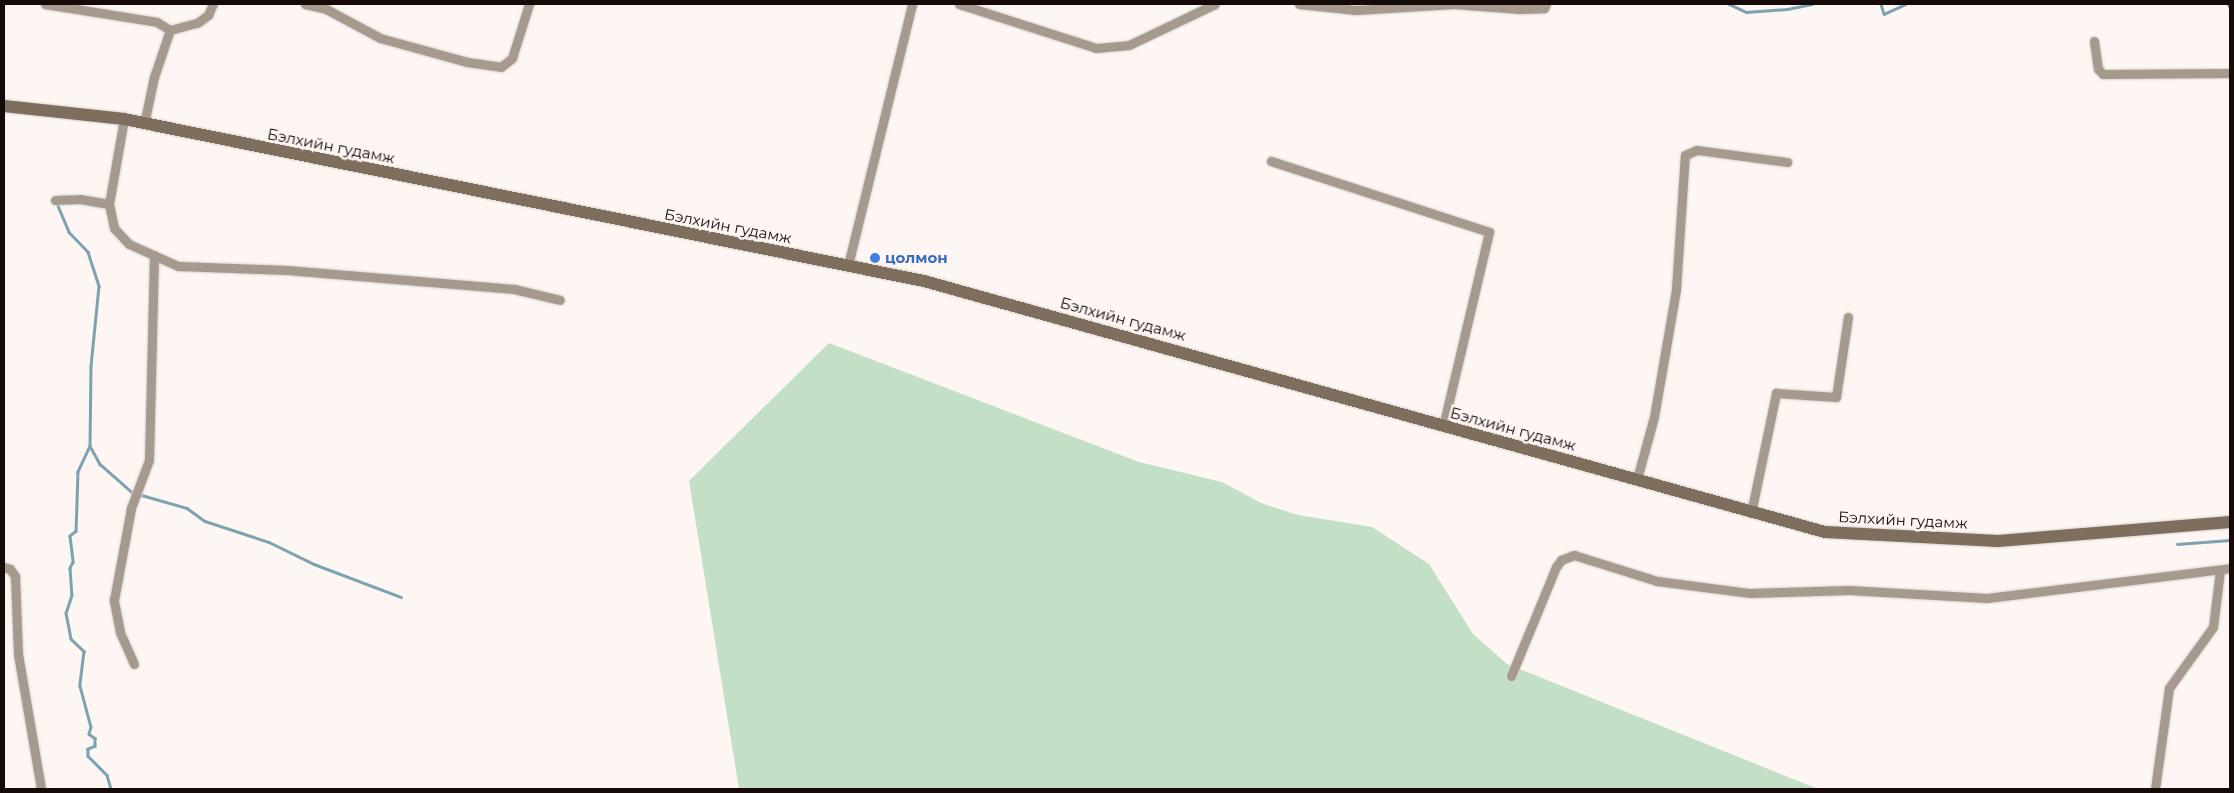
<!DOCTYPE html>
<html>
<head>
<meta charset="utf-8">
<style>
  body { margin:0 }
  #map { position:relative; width:2234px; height:793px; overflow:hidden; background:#fdf6f3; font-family:Montserrat,sans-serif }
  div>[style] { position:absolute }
  .green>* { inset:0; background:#c3dfc5 }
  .stream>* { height:2.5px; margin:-1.25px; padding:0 1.25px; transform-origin:1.25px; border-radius:1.25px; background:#7da3b0 }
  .roads { filter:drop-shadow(0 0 1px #d8d0cd) drop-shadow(0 0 1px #d8d0cd) }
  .street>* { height:9px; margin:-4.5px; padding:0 4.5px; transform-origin:4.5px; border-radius:4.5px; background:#a69a8f }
  .secondary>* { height:12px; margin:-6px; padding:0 6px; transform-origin:6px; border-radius:6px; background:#7e6e5e }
  .dots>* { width:14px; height:14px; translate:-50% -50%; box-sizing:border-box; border:2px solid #fdf6f3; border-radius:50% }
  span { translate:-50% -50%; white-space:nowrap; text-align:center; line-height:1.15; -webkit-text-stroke:5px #fdf6f3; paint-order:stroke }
  .street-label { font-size:15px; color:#150a07 }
  .shop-label { font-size:15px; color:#366cbe; font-weight:700 }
  .left { translate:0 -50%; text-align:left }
  .frame { position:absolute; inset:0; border:5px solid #150a07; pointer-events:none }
</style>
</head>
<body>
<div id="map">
  <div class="green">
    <div style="clip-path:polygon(829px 343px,1139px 462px,1222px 482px,1261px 503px,1298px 515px,1372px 527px,1429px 564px,1473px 634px,1507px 664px,1818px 789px,739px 789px,689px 481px)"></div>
  </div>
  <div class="stream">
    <div style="left:1729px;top:4px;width:19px;rotate:25deg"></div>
    <div style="left:1746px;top:12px;width:41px;rotate:-4.2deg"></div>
    <div style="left:1787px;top:9px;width:25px;rotate:-11deg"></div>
    <div style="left:1881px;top:4px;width:10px;rotate:73deg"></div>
    <div style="left:1884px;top:14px;width:23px;rotate:-25deg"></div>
    <div style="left:2228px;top:4px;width:4px;rotate:56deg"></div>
    <div style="left:56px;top:201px;width:34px;rotate:67deg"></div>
    <div style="left:69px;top:232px;width:28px;rotate:46deg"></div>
    <div style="left:88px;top:252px;width:36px;rotate:72deg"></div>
    <div style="left:99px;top:286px;width:80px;rotate:95.7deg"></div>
    <div style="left:91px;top:366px;width:80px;rotate:90.7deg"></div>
    <div style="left:90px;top:446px;width:29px;rotate:115deg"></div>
    <div style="left:78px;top:472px;width:59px;rotate:91.9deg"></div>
    <div style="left:76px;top:531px;width:8px;rotate:140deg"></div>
    <div style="left:70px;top:536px;width:26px;rotate:83deg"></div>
    <div style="left:73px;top:562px;width:7px;rotate:117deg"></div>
    <div style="left:70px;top:568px;width:27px;rotate:86deg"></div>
    <div style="left:72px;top:595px;width:19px;rotate:108deg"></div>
    <div style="left:66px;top:613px;width:26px;rotate:79deg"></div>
    <div style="left:71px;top:639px;width:18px;rotate:43deg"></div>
    <div style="left:84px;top:651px;width:35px;rotate:97deg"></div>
    <div style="left:80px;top:686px;width:42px;rotate:75deg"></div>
    <div style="left:91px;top:727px;width:7px;rotate:106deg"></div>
    <div style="left:89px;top:734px;width:7px;rotate:34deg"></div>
    <div style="left:95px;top:738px;width:8px;rotate:90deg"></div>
    <div style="left:95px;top:746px;width:8px;rotate:157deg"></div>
    <div style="left:88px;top:749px;width:7px;rotate:90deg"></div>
    <div style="left:88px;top:756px;width:27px;rotate:45deg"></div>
    <div style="left:107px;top:775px;width:15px;rotate:74deg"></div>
    <div style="left:90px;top:446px;width:21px;rotate:61deg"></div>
    <div style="left:100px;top:464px;width:44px;rotate:41.3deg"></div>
    <div style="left:138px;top:494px;width:51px;rotate:15.9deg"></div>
    <div style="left:187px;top:508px;width:22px;rotate:36deg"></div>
    <div style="left:205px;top:521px;width:67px;rotate:18.2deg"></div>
    <div style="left:269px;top:542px;width:50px;rotate:26.1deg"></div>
    <div style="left:314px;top:564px;width:93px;rotate:20.8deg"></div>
    <div style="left:2177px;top:544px;width:53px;rotate:-4.3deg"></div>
  </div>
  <div class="roads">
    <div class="street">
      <div style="left:45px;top:4px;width:113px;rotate:9.1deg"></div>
      <div style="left:157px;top:22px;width:15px;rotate:32deg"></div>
      <div style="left:305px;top:4px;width:22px;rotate:13deg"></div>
      <div style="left:326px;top:9px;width:61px;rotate:28.2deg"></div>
      <div style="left:380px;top:38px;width:90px;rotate:15.4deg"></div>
      <div style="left:467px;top:62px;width:34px;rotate:8deg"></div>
      <div style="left:501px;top:67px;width:14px;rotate:-39deg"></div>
      <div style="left:512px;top:58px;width:57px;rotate:-72.5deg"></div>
      <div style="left:959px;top:4px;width:144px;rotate:17.8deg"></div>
      <div style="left:1096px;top:48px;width:33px;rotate:-5deg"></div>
      <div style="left:1129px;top:45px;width:95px;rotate:-25.5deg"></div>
      <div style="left:1299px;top:4px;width:57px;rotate:6deg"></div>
      <div style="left:1356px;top:10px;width:98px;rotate:-3.5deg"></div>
      <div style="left:1454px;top:4px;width:66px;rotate:4.3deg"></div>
      <div style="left:1520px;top:9px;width:24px;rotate:-2deg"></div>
      <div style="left:1544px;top:8px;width:4px;rotate:-63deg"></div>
      <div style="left:2094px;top:41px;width:28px;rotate:82deg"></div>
      <div style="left:2098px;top:69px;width:7px;rotate:45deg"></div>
      <div style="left:2103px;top:74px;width:127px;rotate:-0.5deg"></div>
      <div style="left:144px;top:124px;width:48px;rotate:-78deg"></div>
      <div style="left:154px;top:77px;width:50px;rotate:-71.2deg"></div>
      <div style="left:170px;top:30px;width:28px;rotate:-15deg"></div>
      <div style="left:197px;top:23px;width:14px;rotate:-36deg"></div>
      <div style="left:208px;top:15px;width:12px;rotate:-66deg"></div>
      <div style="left:1271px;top:161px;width:229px;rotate:18deg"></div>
      <div style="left:1489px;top:232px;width:200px;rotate:103.3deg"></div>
      <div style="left:55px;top:200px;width:25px;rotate:-2deg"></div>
      <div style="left:80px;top:199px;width:29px;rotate:10deg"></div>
      <div style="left:109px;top:204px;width:25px;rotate:78deg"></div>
      <div style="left:114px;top:228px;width:22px;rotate:47deg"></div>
      <div style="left:129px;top:244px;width:54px;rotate:24.2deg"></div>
      <div style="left:178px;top:266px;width:109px;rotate:2.1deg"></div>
      <div style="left:287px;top:270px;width:228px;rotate:4.8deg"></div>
      <div style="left:514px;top:289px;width:47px;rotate:13.4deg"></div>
      <div style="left:109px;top:204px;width:86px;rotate:-80deg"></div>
      <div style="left:848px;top:265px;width:269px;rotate:-76.2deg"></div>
      <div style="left:1637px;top:479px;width:64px;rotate:-74.7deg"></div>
      <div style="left:1654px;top:417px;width:130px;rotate:-80.2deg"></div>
      <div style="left:1676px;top:289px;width:134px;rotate:-86.2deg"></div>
      <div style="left:1685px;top:155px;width:13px;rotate:-23deg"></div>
      <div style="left:1697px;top:150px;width:91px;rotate:7.6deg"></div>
      <div style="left:1751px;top:513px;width:123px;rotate:-78.2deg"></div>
      <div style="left:1776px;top:393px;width:60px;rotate:3.8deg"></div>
      <div style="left:1836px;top:397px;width:81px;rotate:-81.5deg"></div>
      <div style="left:4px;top:567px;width:6px;rotate:18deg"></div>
      <div style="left:10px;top:569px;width:9px;rotate:54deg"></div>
      <div style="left:15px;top:576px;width:78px;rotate:87.8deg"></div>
      <div style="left:18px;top:654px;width:137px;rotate:80.3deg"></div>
      <div style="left:134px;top:664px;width:35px;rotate:-114deg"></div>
      <div style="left:120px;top:632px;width:33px;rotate:-101deg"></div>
      <div style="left:114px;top:600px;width:94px;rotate:-79.5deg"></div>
      <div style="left:131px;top:508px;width:51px;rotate:-69.4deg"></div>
      <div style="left:149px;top:460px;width:205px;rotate:-88.6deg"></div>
      <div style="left:1511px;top:676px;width:118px;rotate:-67.6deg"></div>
      <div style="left:1556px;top:567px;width:9px;rotate:-54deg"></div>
      <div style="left:1561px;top:560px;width:14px;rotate:-21deg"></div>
      <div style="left:1574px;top:555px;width:87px;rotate:17.4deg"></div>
      <div style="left:1657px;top:581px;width:94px;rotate:7.4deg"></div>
      <div style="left:1750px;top:593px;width:99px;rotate:-1.7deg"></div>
      <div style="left:1849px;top:590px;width:138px;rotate:3.3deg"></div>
      <div style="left:1987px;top:598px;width:245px;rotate:-7deg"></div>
      <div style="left:2155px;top:789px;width:102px;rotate:-82.1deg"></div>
      <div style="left:2169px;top:688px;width:75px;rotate:-54.2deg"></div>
      <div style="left:2213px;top:627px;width:57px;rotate:-83deg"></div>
    </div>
    <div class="secondary">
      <div style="left:4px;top:106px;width:121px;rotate:6.2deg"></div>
      <div style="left:124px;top:119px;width:816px;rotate:11.45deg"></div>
      <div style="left:924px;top:281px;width:935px;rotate:15.57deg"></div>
      <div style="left:1825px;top:532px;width:173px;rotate:3deg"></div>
      <div style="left:1998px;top:541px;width:233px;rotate:-4.7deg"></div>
    </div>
  </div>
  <div class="dots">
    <div style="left:875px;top:258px;background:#3f7fe0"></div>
  </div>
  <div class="street-label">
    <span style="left:331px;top:146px;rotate:11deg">Бэлхийн гудамж</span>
    <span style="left:728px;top:226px;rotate:11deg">Бэлхийн гудамж</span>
    <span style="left:1123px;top:319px;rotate:15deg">Бэлхийн гудамж</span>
    <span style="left:1513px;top:429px;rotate:15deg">Бэлхийн гудамж</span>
    <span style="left:1903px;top:520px;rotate:3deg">Бэлхийн гудамж</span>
  </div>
  <div class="shop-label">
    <span class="left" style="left:885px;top:258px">цолмон</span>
  </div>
  <div class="frame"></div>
</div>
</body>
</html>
